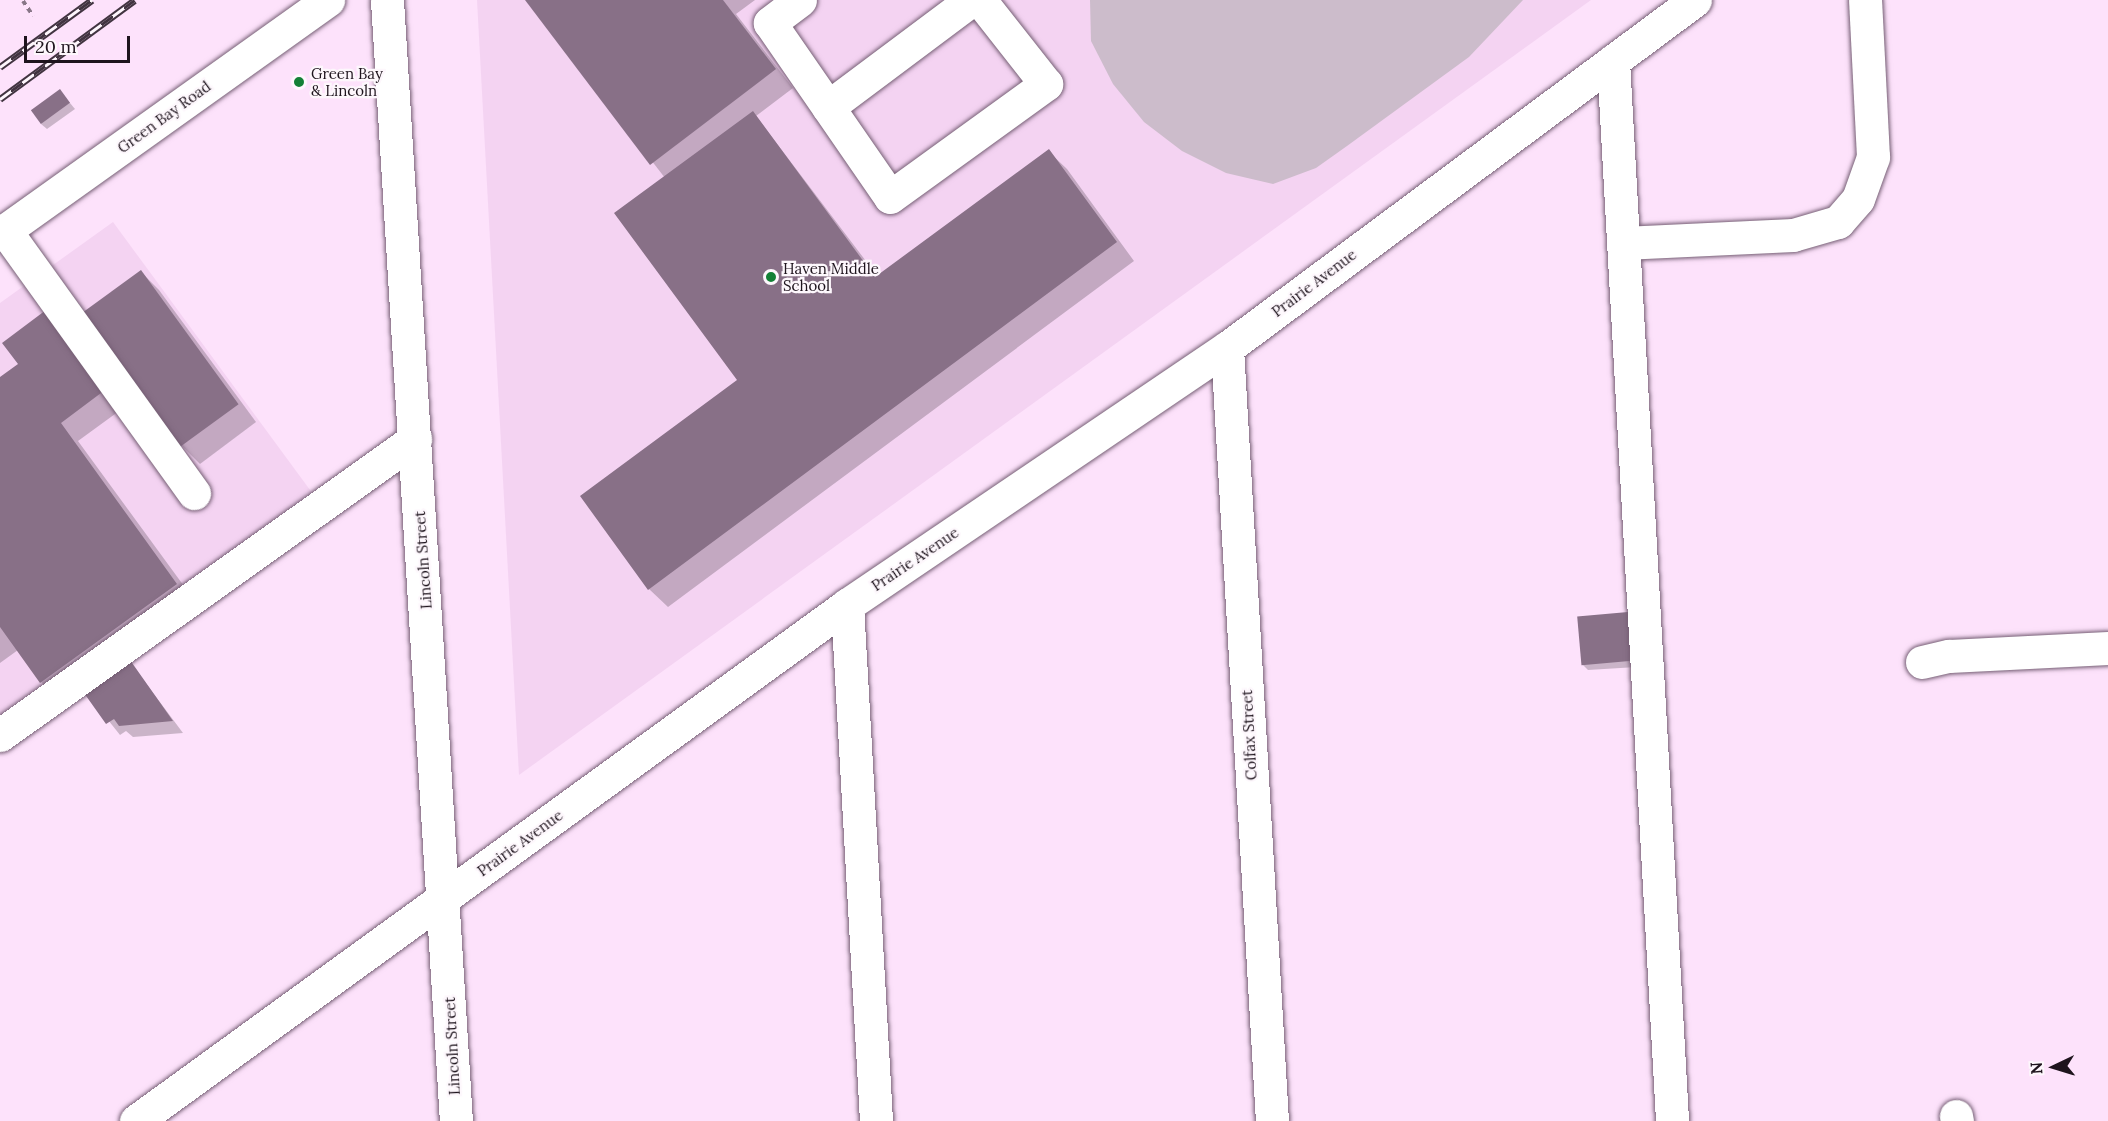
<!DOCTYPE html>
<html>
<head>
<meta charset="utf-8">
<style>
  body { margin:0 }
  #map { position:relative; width:2108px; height:1121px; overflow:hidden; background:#fde2fb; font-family:Lora,serif }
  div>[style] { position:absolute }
  .built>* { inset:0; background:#f4d3f2 }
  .green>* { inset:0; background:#ccbccb }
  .shadow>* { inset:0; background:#0003 }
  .building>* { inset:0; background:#887087; transform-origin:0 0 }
  .path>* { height:4px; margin-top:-2px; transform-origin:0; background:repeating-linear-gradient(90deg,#887687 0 4.5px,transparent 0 9px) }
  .roads { filter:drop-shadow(0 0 2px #765f75) drop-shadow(0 0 2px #765f75) }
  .minor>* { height:33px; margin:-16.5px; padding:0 16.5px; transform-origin:16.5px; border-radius:16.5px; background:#fff }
  .major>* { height:33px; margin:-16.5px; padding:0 16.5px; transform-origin:16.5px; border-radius:16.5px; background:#fff }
  .rail>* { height:7px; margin-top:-3.5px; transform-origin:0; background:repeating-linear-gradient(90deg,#fdf7fc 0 14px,#413440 0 28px); box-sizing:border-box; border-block:2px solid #413440 }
  .dots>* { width:16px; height:16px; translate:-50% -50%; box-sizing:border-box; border:3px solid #fdf7fc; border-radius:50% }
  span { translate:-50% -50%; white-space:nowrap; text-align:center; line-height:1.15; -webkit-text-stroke:4.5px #fdf7fc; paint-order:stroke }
  .poi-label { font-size:15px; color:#1e141d }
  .left { translate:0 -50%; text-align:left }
  .street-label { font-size:15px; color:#1e141d }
  .north { position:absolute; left:2024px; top:1037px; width:60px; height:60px; -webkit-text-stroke:4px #fdf7fc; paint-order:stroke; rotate:266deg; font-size:16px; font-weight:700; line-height:24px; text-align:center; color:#1e141d }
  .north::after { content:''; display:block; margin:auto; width:21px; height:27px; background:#1e141d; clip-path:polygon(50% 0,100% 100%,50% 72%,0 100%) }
  .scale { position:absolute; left:24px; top:36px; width:106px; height:27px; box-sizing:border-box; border:3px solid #1e141d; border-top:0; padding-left:8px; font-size:18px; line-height:21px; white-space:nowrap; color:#1e141d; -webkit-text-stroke:4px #fdf7fc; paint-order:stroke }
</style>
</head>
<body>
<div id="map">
  <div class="built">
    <div style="clip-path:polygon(477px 0,1591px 0,519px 775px)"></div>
    <div style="clip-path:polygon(113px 222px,324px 509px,0 743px,0 303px)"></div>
  </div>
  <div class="green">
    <div style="clip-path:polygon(1090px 0,1523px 0,1469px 57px,1347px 146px,1316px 168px,1273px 184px,1226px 173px,1182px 151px,1144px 122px,1113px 84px,1091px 41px)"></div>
  </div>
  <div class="shadow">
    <div style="clip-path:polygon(527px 0,755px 0,736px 14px,793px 88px,756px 116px,878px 277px,1048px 151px,1067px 169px,1134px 261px,668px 607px,649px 589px,739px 380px,665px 178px)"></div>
    <div style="clip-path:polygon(60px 91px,75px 109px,47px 129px,41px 124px)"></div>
    <div style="clip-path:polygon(141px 272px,159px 290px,256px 422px,200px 464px,182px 446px)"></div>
    <div style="clip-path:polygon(50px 309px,126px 406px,78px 441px,200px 608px,130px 662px,183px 733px,133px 737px,126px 731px,120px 735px,85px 691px,65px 706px,41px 682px,18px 650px,0 663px,0 379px,18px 366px)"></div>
    <div style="clip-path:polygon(1578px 617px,1637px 667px,1588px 670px,1582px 664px)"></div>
  </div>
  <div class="building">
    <div style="clip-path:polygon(525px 0,723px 0,776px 69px,650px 165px)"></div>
    <div style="left:60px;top:89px;width:17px;height:36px;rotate:54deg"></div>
    <div style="clip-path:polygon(753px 111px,875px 277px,1049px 149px,1117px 242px,648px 590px,580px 496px,737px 380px,614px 213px)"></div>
    <div style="left:141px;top:270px;width:166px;height:73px;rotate:54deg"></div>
    <div style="clip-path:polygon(50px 307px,109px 387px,61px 423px,177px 584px,40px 683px,0 627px,0 377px,18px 364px,2px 343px)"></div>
    <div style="left:1628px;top:612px;width:49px;height:51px;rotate:85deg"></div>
    <div style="clip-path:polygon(130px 660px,173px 721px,119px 726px,114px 719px,106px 724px,84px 693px)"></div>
  </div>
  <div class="path">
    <div style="left:23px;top:1px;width:18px;rotate:56deg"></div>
  </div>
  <div class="roads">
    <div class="minor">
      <div style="left:387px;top:0;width:1123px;rotate:86.48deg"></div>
      <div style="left:800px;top:0;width:38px;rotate:143deg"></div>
      <div style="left:770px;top:23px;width:211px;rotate:55.4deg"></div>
      <div style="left:890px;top:197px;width:193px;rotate:-35.9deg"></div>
      <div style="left:1046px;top:84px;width:107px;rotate:-128.2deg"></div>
      <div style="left:1613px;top:61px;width:1062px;rotate:86.81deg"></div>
      <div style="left:828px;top:107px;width:179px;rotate:-36.8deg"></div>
      <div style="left:5px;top:230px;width:324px;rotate:54.3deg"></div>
      <div style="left:1623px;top:243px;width:170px;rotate:-2.7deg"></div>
      <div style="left:1793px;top:235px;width:47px;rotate:-16.1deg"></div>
      <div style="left:1838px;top:222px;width:30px;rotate:-49deg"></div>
      <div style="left:1858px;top:199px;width:45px;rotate:-70.3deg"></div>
      <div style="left:1873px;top:157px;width:157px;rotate:-92.9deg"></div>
      <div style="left:1227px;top:348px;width:774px;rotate:86.67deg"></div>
      <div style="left:847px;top:605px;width:517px;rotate:86.78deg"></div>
      <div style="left:1922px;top:662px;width:28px;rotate:-13deg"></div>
      <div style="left:1949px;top:656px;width:159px;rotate:-2.9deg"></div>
      <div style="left:0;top:735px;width:510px;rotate:-35.5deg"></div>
      <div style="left:1956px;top:1116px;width:5px;rotate:79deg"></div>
      <div style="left:136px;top:1121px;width:879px;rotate:-35.97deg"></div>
      <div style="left:847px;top:605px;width:459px;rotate:-34.1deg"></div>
      <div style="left:1227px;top:348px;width:583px;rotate:-36.63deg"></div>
    </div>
    <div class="major">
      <div style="left:0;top:234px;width:403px;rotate:-35.5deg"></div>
    </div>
  </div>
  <div class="rail">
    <div style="left:0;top:67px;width:114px;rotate:-36.1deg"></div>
    <div style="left:0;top:99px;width:167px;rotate:-36.3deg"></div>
  </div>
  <div class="dots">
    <div style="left:299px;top:82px;background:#138036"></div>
    <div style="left:771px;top:277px;background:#138036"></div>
  </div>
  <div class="poi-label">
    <span class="left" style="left:311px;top:82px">Green Bay<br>&amp; Lincoln</span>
    <span class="left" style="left:783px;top:277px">Haven Middle<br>School</span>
  </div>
  <div class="street-label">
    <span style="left:164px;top:117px;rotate:-36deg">Green Bay Road</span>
    <span style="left:1314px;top:283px;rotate:-37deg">Prairie Avenue</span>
    <span style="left:915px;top:559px;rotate:-34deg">Prairie Avenue</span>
    <span style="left:423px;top:560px;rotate:-94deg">Lincoln Street</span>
    <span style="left:1249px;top:735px;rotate:-93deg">Colfax Street</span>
    <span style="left:520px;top:843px;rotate:-36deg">Prairie Avenue</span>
    <span style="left:452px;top:1046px;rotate:-93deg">Lincoln Street</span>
  </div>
  <div class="north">N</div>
  <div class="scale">20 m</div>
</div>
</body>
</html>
